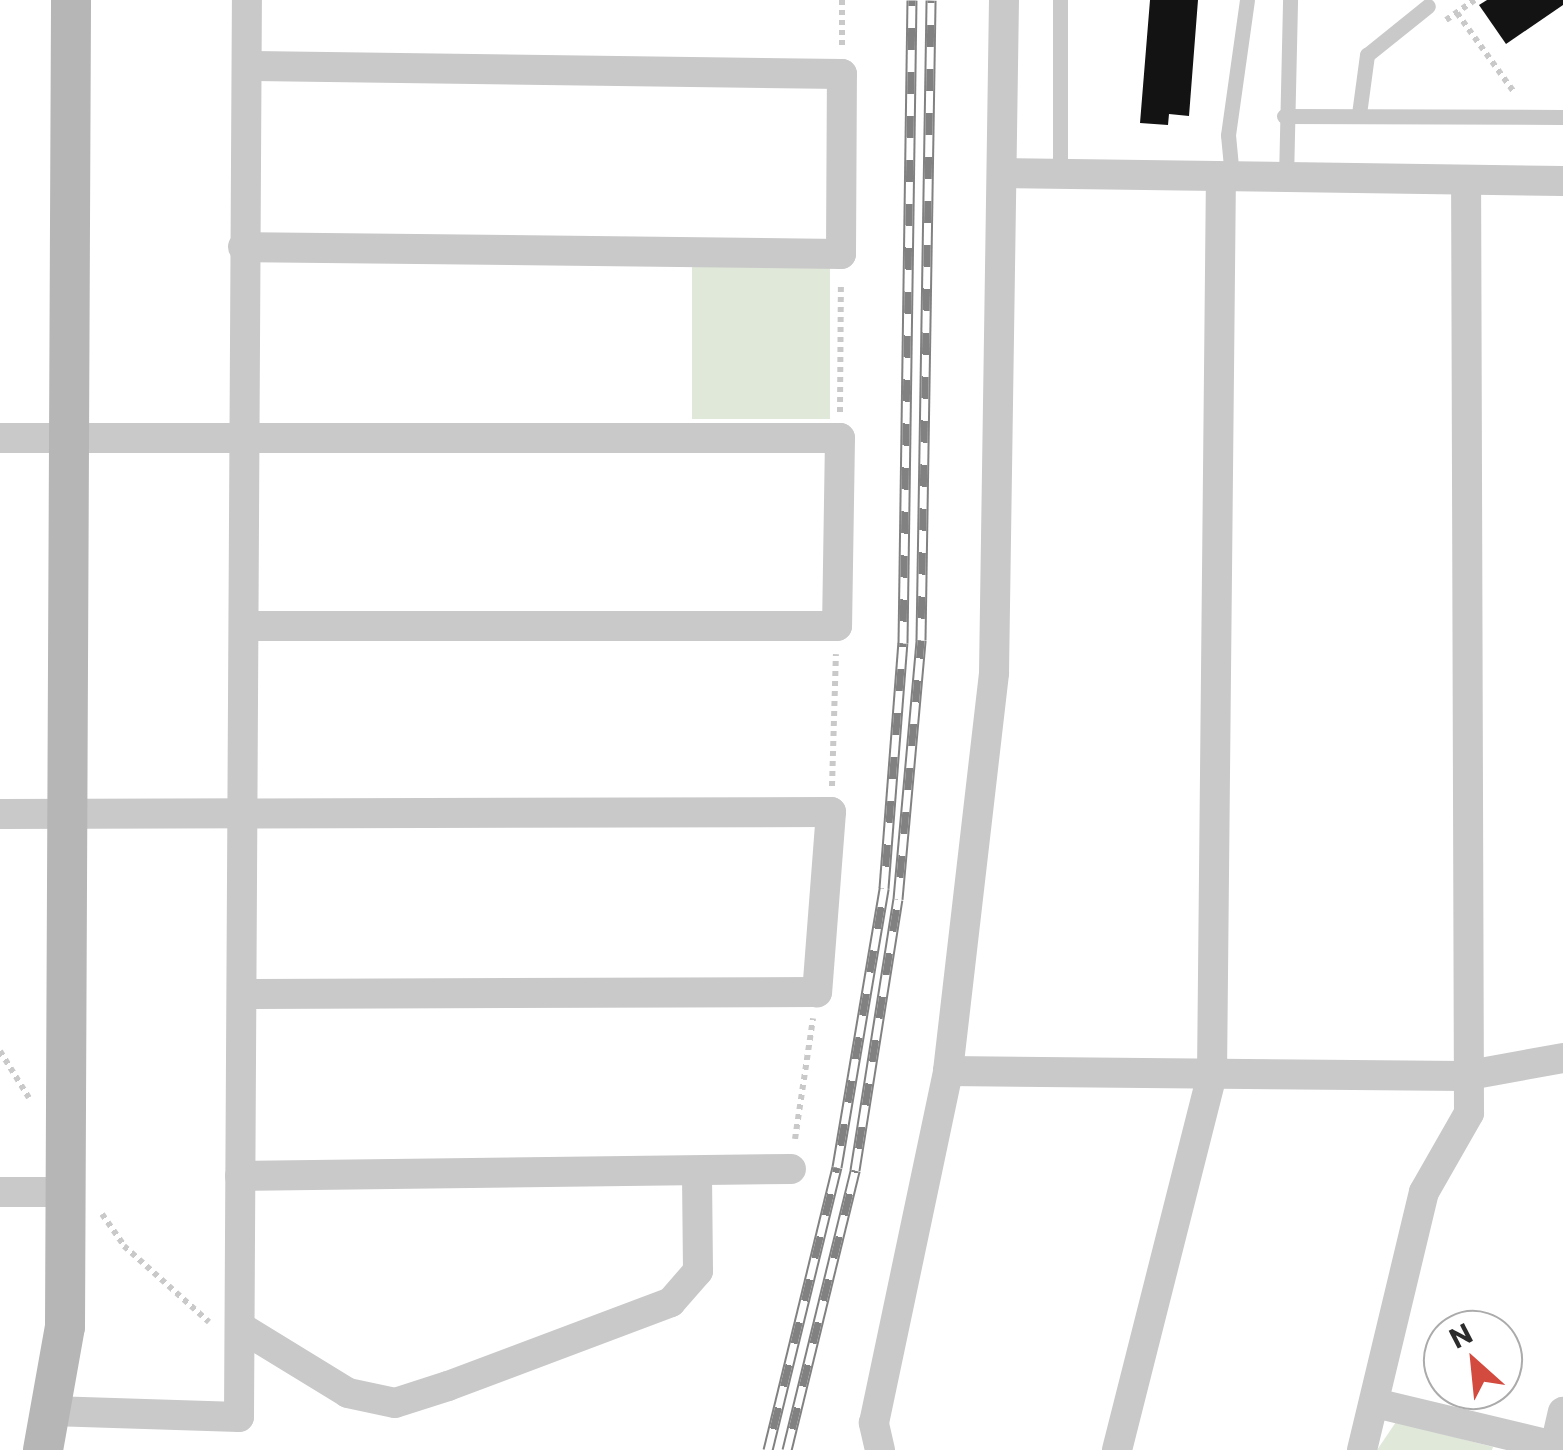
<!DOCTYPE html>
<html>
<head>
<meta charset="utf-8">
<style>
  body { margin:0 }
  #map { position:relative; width:1563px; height:1450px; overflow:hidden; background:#fff; font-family:Commissioner,sans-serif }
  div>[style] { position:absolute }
  .green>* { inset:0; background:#e0e8da; transform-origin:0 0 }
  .building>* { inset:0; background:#131313 }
  .path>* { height:6px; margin-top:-3px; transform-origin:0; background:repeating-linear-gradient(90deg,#c9c9c9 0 5px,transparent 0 10px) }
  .lane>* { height:15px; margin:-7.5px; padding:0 7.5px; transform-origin:7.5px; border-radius:7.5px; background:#c9c9c9 }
  .street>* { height:30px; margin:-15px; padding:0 15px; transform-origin:15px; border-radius:15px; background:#c9c9c9 }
  .secondary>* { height:40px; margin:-20px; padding:0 20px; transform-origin:20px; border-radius:20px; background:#b6b6b6 }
  .rail>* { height:11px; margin-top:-5.5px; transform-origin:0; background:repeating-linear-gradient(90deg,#fff 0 22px,#818181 0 44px); box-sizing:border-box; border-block:2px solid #818181 }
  span { translate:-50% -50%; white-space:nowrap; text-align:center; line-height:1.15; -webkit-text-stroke:10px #fff; paint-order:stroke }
  .north { position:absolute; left:1423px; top:1310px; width:100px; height:100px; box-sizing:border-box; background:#fff; border:2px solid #ababab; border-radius:50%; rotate:333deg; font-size:28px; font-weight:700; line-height:40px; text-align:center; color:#2c2c2c }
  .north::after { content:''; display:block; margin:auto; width:35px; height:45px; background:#d34a3e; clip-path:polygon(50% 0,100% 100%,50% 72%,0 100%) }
</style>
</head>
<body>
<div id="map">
  <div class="green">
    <div style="left:692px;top:264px;width:138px;height:155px"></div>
    <div style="clip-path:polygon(1396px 1422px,1493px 1447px,1492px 1450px,1377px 1450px)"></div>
  </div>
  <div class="building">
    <div style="clip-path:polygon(1150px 0,1198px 0,1189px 116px,1169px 114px,1168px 125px,1140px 123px)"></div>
    <div style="clip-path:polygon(1487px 0,1563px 0,1563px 5px,1506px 44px,1479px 5px)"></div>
  </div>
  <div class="path">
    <div style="left:842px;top:0;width:48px;rotate:90deg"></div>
    <div style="left:1457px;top:13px;width:97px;rotate:54.2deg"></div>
    <div style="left:1446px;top:20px;width:35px;rotate:-35deg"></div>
    <div style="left:840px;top:412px;width:128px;rotate:-89.6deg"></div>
    <div style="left:832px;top:786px;width:132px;rotate:-88.3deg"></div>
    <div style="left:0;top:1051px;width:55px;rotate:58.3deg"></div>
    <div style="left:795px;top:1139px;width:122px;rotate:-81.5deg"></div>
    <div style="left:102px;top:1214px;width:39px;rotate:55deg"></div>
    <div style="left:124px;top:1246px;width:114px;rotate:41.8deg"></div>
  </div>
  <div class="lane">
    <div style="left:1359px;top:114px;width:60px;rotate:-82.3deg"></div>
    <div style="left:1367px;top:55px;width:78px;rotate:-38.8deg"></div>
    <div style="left:1284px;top:116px;width:279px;rotate:0.2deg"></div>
    <div style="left:1060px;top:174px;width:174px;rotate:-90deg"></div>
    <div style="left:1232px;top:177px;width:42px;rotate:-95.4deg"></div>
    <div style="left:1228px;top:135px;width:136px;rotate:-82deg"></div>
    <div style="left:1286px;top:179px;width:179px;rotate:-88.7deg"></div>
  </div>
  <div class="street">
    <div style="left:1004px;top:173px;width:559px;rotate:0.82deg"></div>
    <div style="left:243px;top:247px;width:598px;rotate:0.67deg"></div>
    <div style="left:841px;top:254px;width:180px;rotate:-89.7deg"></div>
    <div style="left:842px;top:74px;width:595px;rotate:-179.23deg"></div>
    <div style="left:0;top:438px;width:840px"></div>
    <div style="left:840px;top:438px;width:188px;rotate:90.9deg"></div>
    <div style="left:837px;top:626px;width:593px;rotate:180deg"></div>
    <div style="left:0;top:814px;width:831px;rotate:-0.14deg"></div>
    <div style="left:831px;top:812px;width:181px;rotate:94.4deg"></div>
    <div style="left:817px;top:992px;width:575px;rotate:179.8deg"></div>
    <div style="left:948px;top:1071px;width:516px;rotate:0.56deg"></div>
    <div style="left:1464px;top:1076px;width:101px;rotate:-10.3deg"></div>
    <div style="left:240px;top:1176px;width:551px;rotate:-0.73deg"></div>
    <div style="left:0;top:1192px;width:67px"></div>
    <div style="left:242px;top:1328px;width:124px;rotate:31.5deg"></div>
    <div style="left:348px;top:1393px;width:48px;rotate:12deg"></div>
    <div style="left:395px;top:1403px;width:56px;rotate:-17.8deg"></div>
    <div style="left:448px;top:1386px;width:238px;rotate:-20.6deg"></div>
    <div style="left:671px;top:1302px;width:41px;rotate:-48.9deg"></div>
    <div style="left:698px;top:1271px;width:100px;rotate:-90.6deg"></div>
    <div style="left:1375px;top:1403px;width:193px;rotate:13.5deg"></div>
    <div style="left:51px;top:1411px;width:188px;rotate:1.8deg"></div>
    <div style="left:239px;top:1417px;width:1417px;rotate:-89.68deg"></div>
    <div style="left:1555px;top:1446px;width:35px;rotate:-77deg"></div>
    <div style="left:880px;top:1450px;width:28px;rotate:-103deg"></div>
    <div style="left:874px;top:1423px;width:360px;rotate:-78.1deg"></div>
    <div style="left:948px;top:1071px;width:401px;rotate:-83.4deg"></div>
    <div style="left:994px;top:673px;width:673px;rotate:-89.15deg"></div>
    <div style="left:1117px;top:1450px;width:387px;rotate:-75.8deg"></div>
    <div style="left:1212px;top:1075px;width:898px;rotate:-89.43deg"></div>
    <div style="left:1362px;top:1450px;width:265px;rotate:-76.5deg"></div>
    <div style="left:1424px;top:1192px;width:91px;rotate:-60.3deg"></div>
    <div style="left:1469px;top:1113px;width:932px;rotate:-90.18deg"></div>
  </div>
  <div class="secondary">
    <div style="left:43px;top:1450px;width:125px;rotate:-79.9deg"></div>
    <div style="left:65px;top:1327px;width:1327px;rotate:-89.74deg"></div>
  </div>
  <div class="rail">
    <div style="left:768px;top:1450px;width:291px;rotate:-76.3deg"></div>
    <div style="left:837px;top:1167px;width:283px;rotate:-80.4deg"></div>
    <div style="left:884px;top:888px;width:246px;rotate:-85.6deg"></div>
    <div style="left:903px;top:643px;width:643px;rotate:-89.2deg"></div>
    <div style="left:787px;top:1450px;width:288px;rotate:-76.3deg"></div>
    <div style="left:855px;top:1170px;width:274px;rotate:-81deg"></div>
    <div style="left:898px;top:899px;width:260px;rotate:-84.9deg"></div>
    <div style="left:921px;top:640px;width:640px;rotate:-89.1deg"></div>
  </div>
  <div class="north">N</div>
</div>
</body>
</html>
